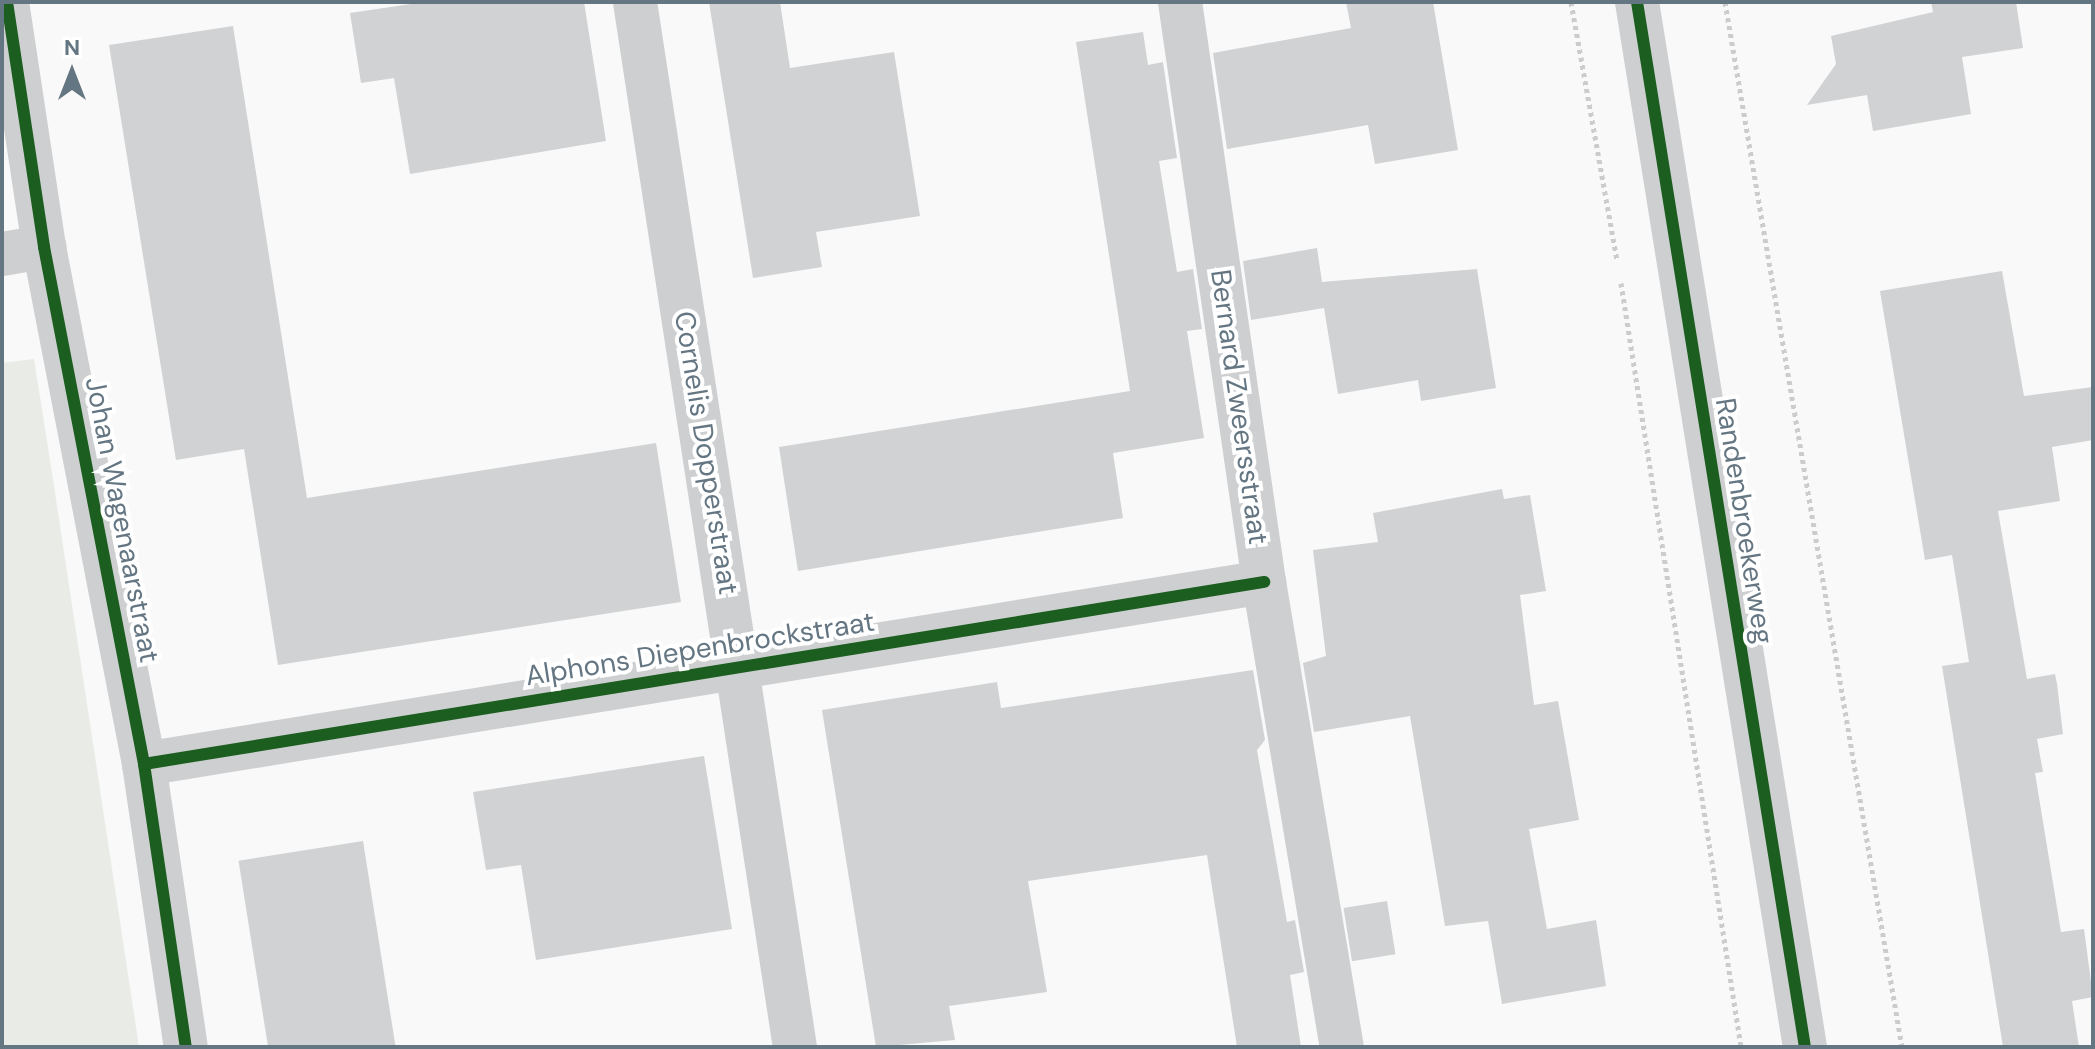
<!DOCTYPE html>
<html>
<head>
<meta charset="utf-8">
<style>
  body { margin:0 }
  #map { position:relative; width:2095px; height:1049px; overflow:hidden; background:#f9f9f9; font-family:"DM Sans",sans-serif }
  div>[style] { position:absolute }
  .green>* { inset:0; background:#e8ebe6 }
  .building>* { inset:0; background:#d0d2d3; transform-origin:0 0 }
  .path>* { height:5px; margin-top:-2.5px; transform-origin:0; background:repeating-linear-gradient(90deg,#cbcccd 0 4px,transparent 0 8px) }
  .street>* { height:44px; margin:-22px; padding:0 22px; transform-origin:22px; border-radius:22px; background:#cecfd0 }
  .cycleway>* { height:12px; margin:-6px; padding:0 6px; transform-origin:6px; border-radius:6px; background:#1b5e20 }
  span { translate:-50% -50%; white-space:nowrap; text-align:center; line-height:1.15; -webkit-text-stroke:8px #fff; paint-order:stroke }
  .street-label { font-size:28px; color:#657683 }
  .frame { position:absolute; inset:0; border:4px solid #657683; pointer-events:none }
  .north { position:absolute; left:32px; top:32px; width:80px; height:80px; -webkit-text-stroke:6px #fff; paint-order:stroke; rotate:0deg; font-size:22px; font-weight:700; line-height:32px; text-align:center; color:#657683 }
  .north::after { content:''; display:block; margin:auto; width:28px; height:36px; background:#657683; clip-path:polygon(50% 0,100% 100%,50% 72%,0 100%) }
</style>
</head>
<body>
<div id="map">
  <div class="green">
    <div style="clip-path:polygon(34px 359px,52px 473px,139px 1047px,2px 1047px,2px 363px)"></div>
  </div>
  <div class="building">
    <div style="clip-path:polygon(424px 2px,584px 2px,606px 141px,410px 174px,394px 78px,361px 83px,350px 13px)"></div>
    <div style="clip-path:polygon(709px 2px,780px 2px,790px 68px,894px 52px,920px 216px,816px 232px,822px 267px,753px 278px)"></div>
    <div style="clip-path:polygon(1346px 2px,1433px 2px,1458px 150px,1375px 164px,1368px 125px,1227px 149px,1213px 53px,1351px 28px)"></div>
    <div style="clip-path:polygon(1931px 2px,2016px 2px,2023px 48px,1962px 57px,1971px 114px,1873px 131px,1867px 95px,1807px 105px,1836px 64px,1831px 36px,1933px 12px)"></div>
    <div style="clip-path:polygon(233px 26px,307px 498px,656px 443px,681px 602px,278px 665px,244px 449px,176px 460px,109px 45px)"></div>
    <div style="clip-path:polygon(1143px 32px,1148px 65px,1163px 62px,1177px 158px,1159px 161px,1177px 272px,1193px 269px,1202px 329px,1187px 331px,1204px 438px,1113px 453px,1123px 518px,798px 571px,779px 447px,1130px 391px,1076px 42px)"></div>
    <div style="clip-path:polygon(1317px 248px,1322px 282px,1477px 269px,1496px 388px,1421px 401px,1418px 380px,1338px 394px,1324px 308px,1251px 320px,1243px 261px)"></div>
    <div style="clip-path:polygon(2002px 271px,2024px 396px,2093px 387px,2093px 440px,2052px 447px,2060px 501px,1998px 511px,2027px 679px,2055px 674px,2057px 684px,2063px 734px,2037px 739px,2043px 772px,2035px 773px,2061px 932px,2084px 929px,2093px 997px,2072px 1001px,2079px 1047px,2003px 1047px,1942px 666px,1969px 662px,1952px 555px,1925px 560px,1880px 291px)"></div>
    <div style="clip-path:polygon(1502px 489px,1504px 499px,1530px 495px,1546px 591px,1520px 595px,1534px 705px,1558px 701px,1579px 820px,1529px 829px,1547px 929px,1596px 920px,1606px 986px,1502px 1004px,1488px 921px,1445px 926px,1410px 716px,1314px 732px,1303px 663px,1326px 656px,1313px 550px,1378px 542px,1373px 513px)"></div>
    <div style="clip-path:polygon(1253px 670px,1265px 740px,1257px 750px,1287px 922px,1295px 920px,1304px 972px,1290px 975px,1301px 1047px,1237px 1047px,1207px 855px,1028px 881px,1047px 992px,949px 1006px,955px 1040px,876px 1047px,822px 710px,997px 682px,1001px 708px)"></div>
    <div style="clip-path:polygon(704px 756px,732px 929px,536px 960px,521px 865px,486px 870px,473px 792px)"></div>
    <div style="left:363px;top:841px;width:208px;height:126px;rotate:81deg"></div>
    <div style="left:1387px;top:901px;width:54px;height:44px;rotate:81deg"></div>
  </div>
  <div class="path">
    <div style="left:1571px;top:2px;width:263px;rotate:79.9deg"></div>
    <div style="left:1725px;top:2px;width:1060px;rotate:80.39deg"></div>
    <div style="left:1621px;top:283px;width:773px;rotate:81.07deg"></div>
  </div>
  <div class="street">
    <div style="left:7px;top:2px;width:248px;rotate:81.4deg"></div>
    <div style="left:44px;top:247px;width:527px;rotate:79.05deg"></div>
    <div style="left:144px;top:764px;width:286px;rotate:81.6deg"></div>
    <div style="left:635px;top:2px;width:1057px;rotate:81.3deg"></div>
    <div style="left:1180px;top:2px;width:586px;rotate:81.76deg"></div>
    <div style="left:1264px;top:582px;width:471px;rotate:80.5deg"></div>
    <div style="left:1637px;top:2px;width:1058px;rotate:80.87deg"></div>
    <div style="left:2px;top:254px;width:43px;rotate:-9.5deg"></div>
    <div style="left:144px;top:764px;width:1135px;rotate:-9.23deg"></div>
  </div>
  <div class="cycleway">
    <div style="left:7px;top:2px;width:248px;rotate:81.4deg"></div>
    <div style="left:44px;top:247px;width:527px;rotate:79.05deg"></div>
    <div style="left:144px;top:764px;width:286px;rotate:81.6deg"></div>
    <div style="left:1637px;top:2px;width:1058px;rotate:80.87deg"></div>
    <div style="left:144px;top:764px;width:1135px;rotate:-9.23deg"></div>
  </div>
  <div class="street-label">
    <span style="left:1239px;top:407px;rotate:82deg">Bernard Zweersstraat</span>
    <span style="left:706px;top:453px;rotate:81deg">Cornelis Dopperstraat</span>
    <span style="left:122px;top:520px;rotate:79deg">Johan Wagenaarstraat</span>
    <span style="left:1744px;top:521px;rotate:81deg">Randenbroekerweg</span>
    <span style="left:700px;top:649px;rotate:-9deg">Alphons Diepenbrockstraat</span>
  </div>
  <div class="frame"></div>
  <div class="north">N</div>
</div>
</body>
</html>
